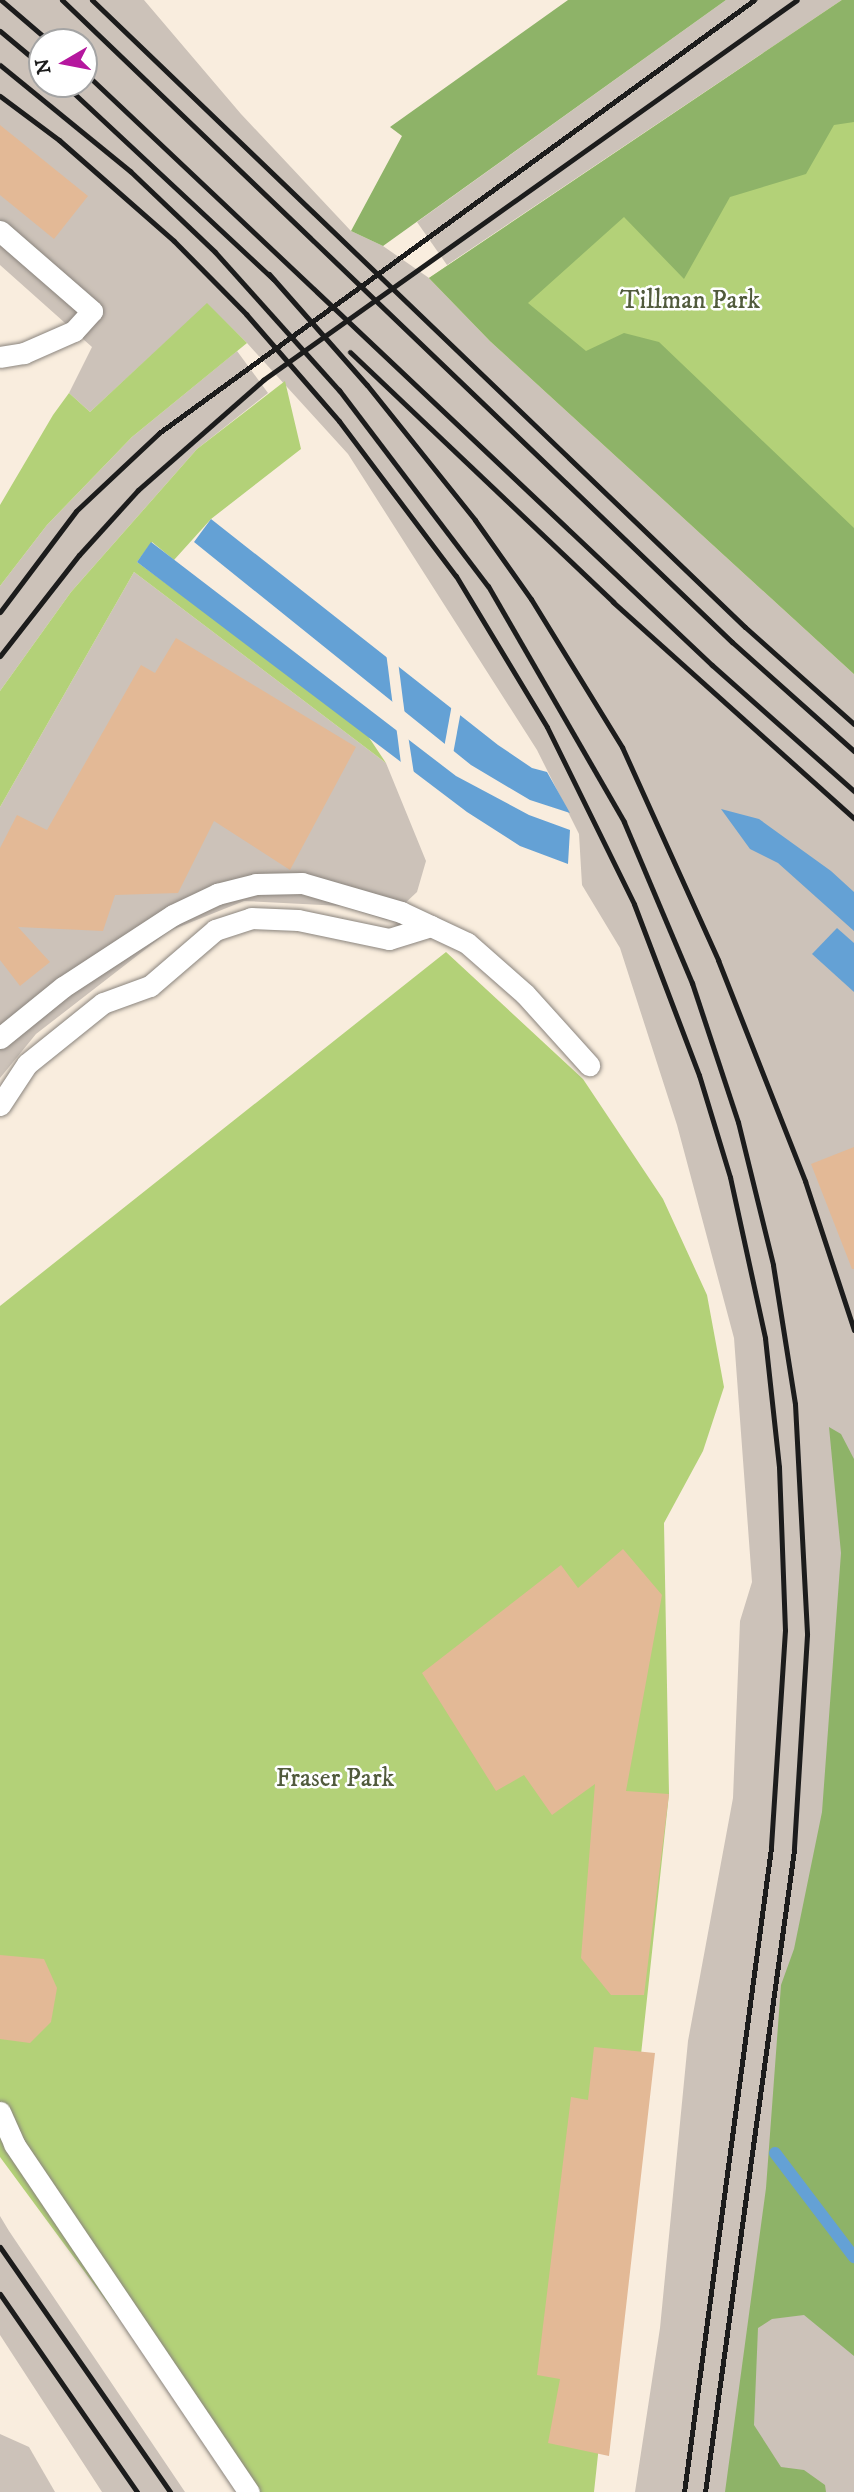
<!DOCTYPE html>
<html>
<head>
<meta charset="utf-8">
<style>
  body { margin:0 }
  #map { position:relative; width:854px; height:2492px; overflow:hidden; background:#f9edde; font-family:"IM FELL DW Pica",serif }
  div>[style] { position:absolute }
  .industrial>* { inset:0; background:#ccc2b9 }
  .green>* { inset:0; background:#b3d178 }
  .forest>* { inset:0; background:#8eb368 }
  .water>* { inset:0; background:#64a1d5 }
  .pier>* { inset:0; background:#f9edde }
  .stream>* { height:12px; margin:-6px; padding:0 6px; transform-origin:6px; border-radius:6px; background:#64a1d5 }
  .building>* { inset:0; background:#e3b996 }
  .roads { filter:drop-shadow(0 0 2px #8a847d) drop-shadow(0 0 2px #8a847d) }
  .service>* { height:21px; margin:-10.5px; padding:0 10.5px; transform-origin:10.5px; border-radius:10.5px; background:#fff }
  .rail>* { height:5px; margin:-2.5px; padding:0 2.5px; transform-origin:2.5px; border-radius:2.5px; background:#1c1c1c }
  span { translate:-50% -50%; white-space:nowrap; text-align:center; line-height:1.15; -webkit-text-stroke:5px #fff; paint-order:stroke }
  .park-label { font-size:26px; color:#515b3c }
  .north { position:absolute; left:28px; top:28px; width:70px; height:70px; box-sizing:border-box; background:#fff; border:2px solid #a4a4a4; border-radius:50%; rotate:260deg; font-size:19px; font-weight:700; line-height:28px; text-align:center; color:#1c1c1c }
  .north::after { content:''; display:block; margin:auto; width:24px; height:32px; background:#b5179e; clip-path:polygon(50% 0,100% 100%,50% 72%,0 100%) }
</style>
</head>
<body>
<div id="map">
  <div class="industrial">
    <div style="clip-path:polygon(evenodd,0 0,144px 0,241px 114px,351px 231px,383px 246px,429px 278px,490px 341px,854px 674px,854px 2492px,635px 2492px,660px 2328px,688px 2041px,733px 1798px,740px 1621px,752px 1582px,734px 1338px,677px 1125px,620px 948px,582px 885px,579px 834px,537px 750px,348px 454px,247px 343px,207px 304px,90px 412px,69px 393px,92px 347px,0 265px,0 0,42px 42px,84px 42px,84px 84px,42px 84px,42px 42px)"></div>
    <div style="clip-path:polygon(726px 0,842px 0,447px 265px,417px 222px)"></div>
    <div style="clip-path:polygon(237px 351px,268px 393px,197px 449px,71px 592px,0 691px,0 586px,47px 525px,132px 437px)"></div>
    <div style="clip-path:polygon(134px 572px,386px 763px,426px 861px,417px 892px,387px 920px,342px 906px,244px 901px,169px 931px,36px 1034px,0 1078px,0 807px)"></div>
    <div style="clip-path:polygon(0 2216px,9px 2231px,185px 2492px,102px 2492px,0 2335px)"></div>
    <div style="clip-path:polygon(0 2434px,29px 2447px,55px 2492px,0 2492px)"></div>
  </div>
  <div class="green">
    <div style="clip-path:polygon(842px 0,854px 0,854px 674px,490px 341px,429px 278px)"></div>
    <div style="clip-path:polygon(207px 303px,247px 343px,132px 437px,47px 525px,0 586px,0 505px,53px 415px,69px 393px,90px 412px)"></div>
    <div style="clip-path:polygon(285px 381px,301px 449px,211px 519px,174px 560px,152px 542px,137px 562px,364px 730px,386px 763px,134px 572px,0 807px,0 691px,71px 592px,197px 449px)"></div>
    <div style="clip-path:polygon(446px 952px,583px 1079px,663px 1199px,707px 1295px,724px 1387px,703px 1451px,664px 1523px,669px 1794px,594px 2492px,247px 2492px,0 2157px,0 1306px)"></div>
  </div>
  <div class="forest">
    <div style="clip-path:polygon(568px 0,726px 0,383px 246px,351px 231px,402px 136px,390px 127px)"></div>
    <div style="clip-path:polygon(842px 0,854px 0,854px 122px,834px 125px,806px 174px,730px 197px,684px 279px,624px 217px,528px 303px,586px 351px,624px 333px,659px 342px,854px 528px,854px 674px,490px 341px,429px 278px)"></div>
    <div style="clip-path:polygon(829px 1427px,841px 1434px,854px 1459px,854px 2356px,804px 2315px,772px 2319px,758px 2328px,754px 2425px,781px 2467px,804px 2470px,825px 2485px,826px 2492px,725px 2492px,766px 2188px,781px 1985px,794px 1949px,822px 1812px,841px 1553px)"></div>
  </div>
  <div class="water">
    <div style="clip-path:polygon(211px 519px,498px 745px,532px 768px,547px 772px,570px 813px,530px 800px,471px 765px,194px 542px)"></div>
    <div style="clip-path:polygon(151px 542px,456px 776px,529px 815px,570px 830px,568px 864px,520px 846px,467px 812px,137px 562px)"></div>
    <div style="clip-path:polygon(721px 809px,759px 819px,831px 871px,854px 892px,854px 931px,778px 863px,750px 849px)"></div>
    <div style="clip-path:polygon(837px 928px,854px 943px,854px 992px,812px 954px)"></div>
  </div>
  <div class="pier">
    <div style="clip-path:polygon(386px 652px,398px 661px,405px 716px,393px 707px)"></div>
    <div style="clip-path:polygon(452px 704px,461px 711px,453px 754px,444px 748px)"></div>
    <div style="clip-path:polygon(396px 725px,408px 735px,414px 774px,401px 764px)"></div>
  </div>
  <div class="stream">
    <div style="left:775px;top:2153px;width:131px;rotate:52.8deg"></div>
  </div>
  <div class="building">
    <div style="clip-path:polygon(0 125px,88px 196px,54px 239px,0 195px)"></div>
    <div style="clip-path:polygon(176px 638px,356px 747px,290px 870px,214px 821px,178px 893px,115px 895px,103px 931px,18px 927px,50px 962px,20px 986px,0 960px,0 848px,17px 815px,47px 830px,141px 665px,155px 673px)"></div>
    <div style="clip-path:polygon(854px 1147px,854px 1269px,852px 1269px,811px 1164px)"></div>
    <div style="clip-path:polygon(623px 1549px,662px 1595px,626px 1791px,669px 1794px,644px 1995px,611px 1995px,581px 1958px,595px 1784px,552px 1815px,524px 1775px,496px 1791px,422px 1673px,561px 1565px,578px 1588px)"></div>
    <div style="clip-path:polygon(0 1955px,44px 1959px,57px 1988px,51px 2022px,30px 2043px,0 2039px)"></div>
    <div style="clip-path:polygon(594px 2047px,655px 2053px,609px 2456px,548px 2443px,560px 2379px,537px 2375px,571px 2097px,588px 2100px)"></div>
  </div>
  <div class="roads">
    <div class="service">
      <div style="left:0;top:231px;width:122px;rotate:41deg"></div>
      <div style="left:92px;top:311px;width:27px;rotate:132deg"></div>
      <div style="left:74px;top:331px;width:55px;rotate:156.3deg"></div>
      <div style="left:24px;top:353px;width:24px;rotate:171deg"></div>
      <div style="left:0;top:1038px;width:81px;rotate:-39deg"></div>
      <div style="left:63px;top:987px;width:131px;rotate:-33.2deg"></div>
      <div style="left:173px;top:915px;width:49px;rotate:-25.5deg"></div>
      <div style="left:217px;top:894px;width:40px;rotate:-14.4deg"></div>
      <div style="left:256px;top:884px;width:46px;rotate:-1.2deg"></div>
      <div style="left:302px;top:883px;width:103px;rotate:16.3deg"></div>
      <div style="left:401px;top:912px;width:73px;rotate:25.2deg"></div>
      <div style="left:467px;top:943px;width:77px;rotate:41.3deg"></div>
      <div style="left:525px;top:994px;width:96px;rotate:48deg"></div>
      <div style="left:0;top:1105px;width:49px;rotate:-56.6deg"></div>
      <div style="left:27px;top:1064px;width:97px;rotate:-38.8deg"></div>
      <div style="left:103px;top:1003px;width:50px;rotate:-19.9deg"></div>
      <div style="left:150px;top:986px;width:86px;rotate:-40.7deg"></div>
      <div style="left:215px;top:930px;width:38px;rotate:-18deg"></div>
      <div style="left:251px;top:918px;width:47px;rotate:2.4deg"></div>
      <div style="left:298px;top:920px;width:93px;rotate:11.8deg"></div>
      <div style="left:389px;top:939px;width:44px;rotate:-17.2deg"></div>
      <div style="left:0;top:2112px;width:35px;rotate:66deg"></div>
      <div style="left:14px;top:2144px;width:420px;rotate:56deg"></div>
    </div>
  </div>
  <div class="rail">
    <div style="left:1px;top:0;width:65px;rotate:40.6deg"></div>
    <div style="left:62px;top:0;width:928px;rotate:43.78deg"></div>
    <div style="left:732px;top:642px;width:164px;rotate:41.8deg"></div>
    <div style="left:92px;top:0;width:905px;rotate:43.84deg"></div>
    <div style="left:745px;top:627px;width:146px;rotate:41.7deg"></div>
    <div style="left:0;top:31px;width:55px;rotate:39.8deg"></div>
    <div style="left:0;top:65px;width:168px;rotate:39.2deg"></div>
    <div style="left:130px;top:171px;width:117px;rotate:43.6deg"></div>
    <div style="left:215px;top:252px;width:186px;rotate:48.1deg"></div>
    <div style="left:339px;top:390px;width:246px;rotate:52.8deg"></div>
    <div style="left:488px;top:586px;width:272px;rotate:60deg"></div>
    <div style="left:624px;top:822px;width:175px;rotate:67.1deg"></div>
    <div style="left:692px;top:983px;width:146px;rotate:71.7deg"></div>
    <div style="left:738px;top:1122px;width:147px;rotate:76.2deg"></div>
    <div style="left:773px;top:1265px;width:141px;rotate:81deg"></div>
    <div style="left:795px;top:1404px;width:231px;rotate:87deg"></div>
    <div style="left:807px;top:1635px;width:215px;rotate:93.5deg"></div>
    <div style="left:794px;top:1850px;width:648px;rotate:97.89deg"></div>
    <div style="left:84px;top:72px;width:864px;rotate:43.36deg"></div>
    <div style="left:712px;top:665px;width:190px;rotate:41.6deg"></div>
    <div style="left:64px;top:84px;width:287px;rotate:43deg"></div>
    <div style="left:0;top:96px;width:74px;rotate:36.7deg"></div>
    <div style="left:59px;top:140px;width:153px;rotate:41.3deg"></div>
    <div style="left:174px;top:241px;width:103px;rotate:45.4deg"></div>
    <div style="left:246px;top:314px;width:142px;rotate:49deg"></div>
    <div style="left:339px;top:421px;width:194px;rotate:53deg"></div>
    <div style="left:456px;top:576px;width:176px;rotate:58.9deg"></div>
    <div style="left:547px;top:727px;width:197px;rotate:63.8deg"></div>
    <div style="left:634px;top:904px;width:183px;rotate:69.2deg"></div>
    <div style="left:699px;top:1075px;width:107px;rotate:73.1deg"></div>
    <div style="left:730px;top:1177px;width:165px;rotate:77.7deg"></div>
    <div style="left:765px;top:1338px;width:130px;rotate:83.8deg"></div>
    <div style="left:779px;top:1467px;width:163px;rotate:87.9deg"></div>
    <div style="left:785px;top:1630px;width:218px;rotate:93.7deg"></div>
    <div style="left:771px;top:1848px;width:650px;rotate:97.69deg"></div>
    <div style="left:269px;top:274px;width:148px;rotate:48.6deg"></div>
    <div style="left:367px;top:385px;width:173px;rotate:51.3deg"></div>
    <div style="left:475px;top:520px;width:97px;rotate:54.7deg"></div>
    <div style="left:531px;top:599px;width:174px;rotate:58.4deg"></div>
    <div style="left:622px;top:747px;width:234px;rotate:65.7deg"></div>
    <div style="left:718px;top:960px;width:238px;rotate:68.5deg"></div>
    <div style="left:805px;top:1181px;width:157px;rotate:71.8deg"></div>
    <div style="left:350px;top:352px;width:363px;rotate:43.5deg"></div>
    <div style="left:613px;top:602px;width:324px;rotate:41.9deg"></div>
    <div style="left:0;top:612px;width:126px;rotate:-53deg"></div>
    <div style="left:76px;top:511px;width:114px;rotate:-43.2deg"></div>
    <div style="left:159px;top:433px;width:736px;rotate:-36.04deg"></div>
    <div style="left:0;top:656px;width:128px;rotate:-52deg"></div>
    <div style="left:79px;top:555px;width:88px;rotate:-47.8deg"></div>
    <div style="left:138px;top:490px;width:167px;rotate:-41.3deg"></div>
    <div style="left:263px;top:380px;width:655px;rotate:-35.44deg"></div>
    <div style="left:0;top:2247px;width:298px;rotate:55.2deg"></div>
    <div style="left:0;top:2294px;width:241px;rotate:55.3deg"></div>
  </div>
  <div class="park-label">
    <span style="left:690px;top:301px">Tillman Park</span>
    <span style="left:335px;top:1779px">Fraser Park</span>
  </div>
  <div class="north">N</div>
</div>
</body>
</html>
